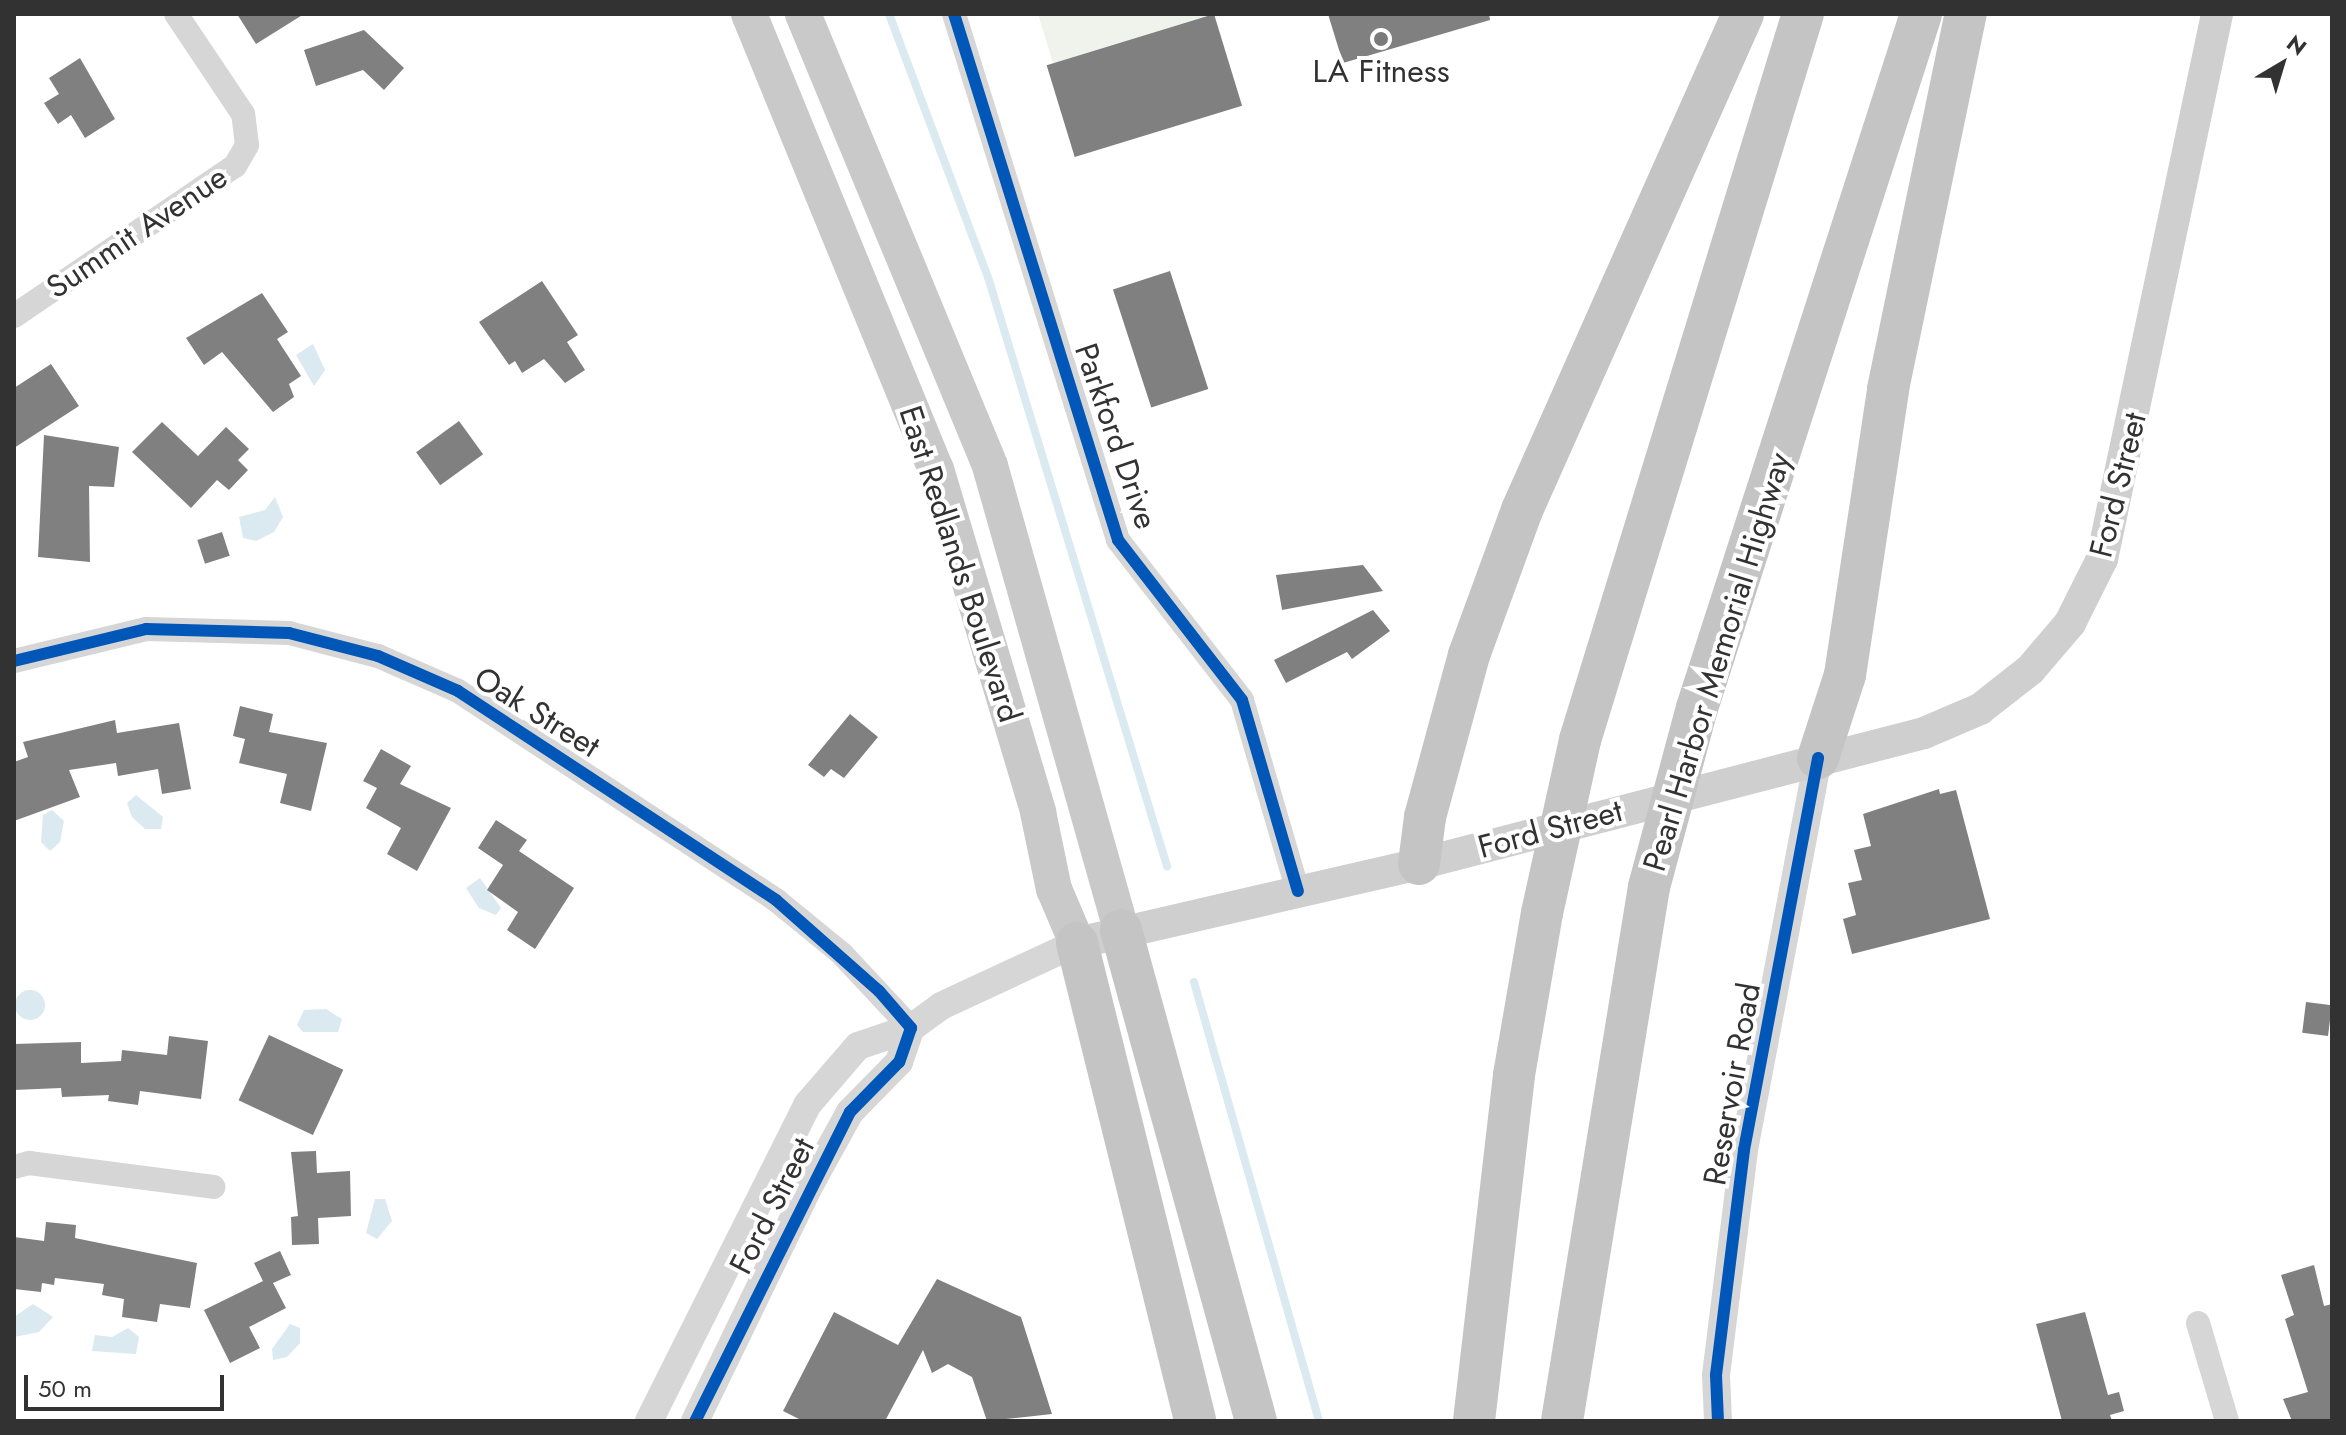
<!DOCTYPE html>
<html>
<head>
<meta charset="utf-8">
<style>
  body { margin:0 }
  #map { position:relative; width:2346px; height:1435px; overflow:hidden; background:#fff; font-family:Jost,sans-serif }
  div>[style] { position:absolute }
  .green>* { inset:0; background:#f0f3ec }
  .water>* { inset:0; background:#dbe9f0 }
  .round { border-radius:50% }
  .stream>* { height:8px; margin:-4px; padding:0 4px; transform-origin:4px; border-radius:4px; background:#dbe9f0 }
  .building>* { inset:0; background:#808080; transform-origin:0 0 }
  .minor>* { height:24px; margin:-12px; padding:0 12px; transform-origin:12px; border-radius:12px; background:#d6d6d6 }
  .tertiary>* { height:28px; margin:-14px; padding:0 14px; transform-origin:14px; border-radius:14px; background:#d6d6d6 }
  .secondary>* { height:32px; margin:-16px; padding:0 16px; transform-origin:16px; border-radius:16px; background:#cfcfcf }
  .primary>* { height:36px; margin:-18px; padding:0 18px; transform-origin:18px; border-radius:18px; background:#c9c9c9 }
  .motorway>* { height:42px; margin:-21px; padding:0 21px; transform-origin:21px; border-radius:21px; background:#c4c4c4 }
  .motorway-bridge>* { height:42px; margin:-21px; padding:0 21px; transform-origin:21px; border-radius:21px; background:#c4c4c4 }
  .cycleway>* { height:12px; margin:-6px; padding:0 6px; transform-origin:6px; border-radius:6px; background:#0057b8 }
  .dots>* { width:22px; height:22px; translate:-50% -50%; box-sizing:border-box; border:4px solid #fff; border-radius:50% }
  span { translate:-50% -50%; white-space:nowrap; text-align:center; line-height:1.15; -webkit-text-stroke:8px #fff; paint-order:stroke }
  .poi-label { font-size:32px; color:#323232 }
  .street-label { font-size:32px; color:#323232 }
  .frame { position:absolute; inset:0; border:16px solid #323232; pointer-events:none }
  .north { position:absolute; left:2242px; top:24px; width:80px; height:80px; -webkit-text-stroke:6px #fff; paint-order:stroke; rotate:38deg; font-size:22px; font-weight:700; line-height:32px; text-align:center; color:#323232 }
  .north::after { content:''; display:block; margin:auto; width:28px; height:36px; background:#323232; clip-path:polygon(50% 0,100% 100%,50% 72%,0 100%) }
  .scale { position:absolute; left:24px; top:1375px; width:200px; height:36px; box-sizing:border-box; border:4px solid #323232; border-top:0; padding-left:10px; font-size:24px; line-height:28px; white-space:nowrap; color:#323232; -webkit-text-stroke:6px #fff; paint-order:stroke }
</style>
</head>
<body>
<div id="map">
  <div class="green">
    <div style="clip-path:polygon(1038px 14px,1213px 14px,1053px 63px)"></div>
  </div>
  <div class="water">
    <div style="clip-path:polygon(313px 344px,325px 370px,314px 386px,296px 355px)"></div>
    <div style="clip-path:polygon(275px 497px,283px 517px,274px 532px,256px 541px,243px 538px,239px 517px,265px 510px)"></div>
    <div style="clip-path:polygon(136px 795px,163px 817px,161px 829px,145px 829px,132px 817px,127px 803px)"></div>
    <div style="clip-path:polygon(52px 810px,64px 821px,60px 842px,50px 851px,41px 842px,43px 815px)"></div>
    <div style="clip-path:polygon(480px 878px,501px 908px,496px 915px,479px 908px,466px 888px)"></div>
    <div class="round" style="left:15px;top:990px;width:30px;height:30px"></div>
    <div style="clip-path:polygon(326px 1009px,342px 1019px,338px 1032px,303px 1032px,297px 1025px,304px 1010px)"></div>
    <div style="clip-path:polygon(375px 1199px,385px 1199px,392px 1221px,377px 1239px,366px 1233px)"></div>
    <div style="clip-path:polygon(33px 1304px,53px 1317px,39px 1332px,14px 1337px,14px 1317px)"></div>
    <div style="clip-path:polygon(290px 1324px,300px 1328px,300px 1343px,287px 1357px,273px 1360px,272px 1349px)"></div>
    <div style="clip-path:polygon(128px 1328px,139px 1337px,136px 1354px,92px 1351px,95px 1335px,112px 1337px)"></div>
  </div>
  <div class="stream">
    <div style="left:889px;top:14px;width:281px;rotate:69.4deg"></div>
    <div style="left:988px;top:277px;width:616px;rotate:73.1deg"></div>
    <div style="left:1194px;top:982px;width:456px;rotate:74.1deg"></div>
  </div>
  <div class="building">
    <div style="clip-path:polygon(237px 14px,304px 14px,256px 44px)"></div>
    <div style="left:1214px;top:14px;width:96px;height:175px;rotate:73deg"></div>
    <div style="clip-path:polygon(1328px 14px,1489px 14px,1490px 20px,1343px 63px)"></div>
    <div style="clip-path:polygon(364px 30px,404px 68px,384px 90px,363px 70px,316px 86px,304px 50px)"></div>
    <div style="clip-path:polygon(80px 58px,115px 119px,85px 138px,71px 115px,58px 124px,44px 103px,59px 94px,49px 78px)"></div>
    <div style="left:1170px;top:271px;width:124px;height:60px;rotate:72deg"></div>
    <div style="clip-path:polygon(542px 281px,578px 335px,567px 342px,585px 370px,565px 383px,544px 359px,522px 373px,515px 361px,509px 365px,479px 322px)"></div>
    <div style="clip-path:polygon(262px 293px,288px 332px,277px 339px,301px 376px,289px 384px,294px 397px,273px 412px,222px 352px,204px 365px,186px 338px)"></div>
    <div style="clip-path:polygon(51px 364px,79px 406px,14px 448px,14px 388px)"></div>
    <div style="left:459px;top:421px;width:41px;height:53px;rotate:54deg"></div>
    <div style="clip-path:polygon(162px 422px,198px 456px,226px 427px,249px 449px,238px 460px,248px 470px,229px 490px,217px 480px,191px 508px,132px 452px)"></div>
    <div style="clip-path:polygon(44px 435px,119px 447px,114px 487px,89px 486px,90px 562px,38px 557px)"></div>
    <div style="left:222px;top:532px;width:25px;height:26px;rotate:72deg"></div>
    <div style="clip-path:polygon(1363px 565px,1383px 591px,1282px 610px,1276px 575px)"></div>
    <div style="clip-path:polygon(1373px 610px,1390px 631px,1352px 659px,1347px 652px,1286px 683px,1274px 660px)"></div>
    <div style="clip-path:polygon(240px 706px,273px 714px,269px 732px,327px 743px,311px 811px,280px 803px,287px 774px,239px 763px,245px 739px,233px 736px)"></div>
    <div style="clip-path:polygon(850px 714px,878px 737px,844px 778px,831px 769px,824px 777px,808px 765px)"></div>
    <div style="clip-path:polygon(115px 720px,117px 733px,179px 723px,191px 789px,162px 794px,158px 769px,118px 776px,116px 763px,69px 770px,80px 797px,14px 821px,14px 762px,28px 757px,23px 742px)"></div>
    <div style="clip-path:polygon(381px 749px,411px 766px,400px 784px,451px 808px,417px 871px,387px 854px,401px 828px,366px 808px,377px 788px,363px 781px)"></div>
    <div style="clip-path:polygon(1939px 789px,1940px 794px,1956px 790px,1990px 919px,1852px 954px,1843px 919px,1856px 915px,1848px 883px,1862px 880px,1854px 850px,1871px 846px,1863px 814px)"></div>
    <div style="clip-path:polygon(496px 820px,527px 840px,519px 851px,574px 888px,535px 949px,507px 930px,518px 912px,487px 890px,503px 865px,478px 848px)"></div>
    <div style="left:2306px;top:1002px;width:26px;height:31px;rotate:7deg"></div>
    <div style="left:269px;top:1035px;width:82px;height:72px;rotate:25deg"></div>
    <div style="clip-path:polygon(169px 1036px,208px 1041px,201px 1099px,140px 1091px,138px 1105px,108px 1101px,109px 1095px,62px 1097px,61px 1088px,14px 1090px,14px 1044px,81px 1042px,81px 1063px,121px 1061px,122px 1050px,167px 1055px)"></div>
    <div style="clip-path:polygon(316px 1151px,317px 1173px,350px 1171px,351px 1216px,318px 1218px,319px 1244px,292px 1245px,291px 1217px,298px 1216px,291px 1152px)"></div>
    <div style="clip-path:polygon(46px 1222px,76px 1225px,75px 1238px,197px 1263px,190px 1308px,160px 1304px,157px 1322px,122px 1317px,124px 1299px,102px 1295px,104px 1284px,55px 1278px,54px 1285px,42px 1283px,41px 1292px,14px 1289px,14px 1237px,44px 1241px)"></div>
    <div style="clip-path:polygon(280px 1251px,291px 1275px,273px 1283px,286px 1308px,249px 1327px,260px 1348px,230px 1363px,204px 1310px,263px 1281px,254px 1263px)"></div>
    <div style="clip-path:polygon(2314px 1265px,2324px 1306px,2332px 1304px,2332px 1421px,2292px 1421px,2283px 1399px,2308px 1392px,2285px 1319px,2294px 1315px,2281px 1275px)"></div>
    <div style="clip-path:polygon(937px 1279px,1021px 1317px,1052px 1414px,987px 1421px,972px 1377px,948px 1364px,932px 1373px,923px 1350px,885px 1421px,803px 1421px,783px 1411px,834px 1312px,898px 1345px)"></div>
    <div style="clip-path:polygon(2085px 1312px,2108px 1395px,2119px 1392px,2124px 1411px,2110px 1415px,2112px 1421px,2062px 1421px,2036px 1324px)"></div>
  </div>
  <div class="minor">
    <div style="left:954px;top:14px;width:551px;rotate:72.68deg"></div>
    <div style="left:1118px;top:540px;width:202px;rotate:52.2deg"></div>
    <div style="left:1242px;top:700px;width:199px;rotate:73.7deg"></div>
    <div style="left:14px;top:316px;width:267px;rotate:-34.2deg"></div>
    <div style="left:235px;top:166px;width:24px;rotate:-60deg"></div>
    <div style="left:247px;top:145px;width:31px;rotate:-97deg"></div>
    <div style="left:243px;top:114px;width:120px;rotate:-123.8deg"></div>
    <div style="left:14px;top:661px;width:136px;rotate:-13.6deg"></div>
    <div style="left:146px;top:629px;width:143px;rotate:1.6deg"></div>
    <div style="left:289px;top:633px;width:92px;rotate:14.5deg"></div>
    <div style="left:378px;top:656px;width:87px;rotate:23.6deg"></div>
    <div style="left:458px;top:691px;width:381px;rotate:33.3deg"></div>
    <div style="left:776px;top:900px;width:85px;rotate:39.3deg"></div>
    <div style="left:842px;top:954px;width:101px;rotate:47deg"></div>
    <div style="left:14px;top:1167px;width:16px;rotate:-15deg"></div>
    <div style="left:29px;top:1163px;width:186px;rotate:7.4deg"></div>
    <div style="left:2198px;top:1323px;width:102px;rotate:73.5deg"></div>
  </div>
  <div class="tertiary">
    <div style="left:649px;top:1421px;width:353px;rotate:-63.4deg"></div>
    <div style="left:807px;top:1105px;width:78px;rotate:-49.2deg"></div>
    <div style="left:858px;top:1046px;width:56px;rotate:-18.8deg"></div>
    <div style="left:911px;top:1028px;width:37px;rotate:-36deg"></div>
    <div style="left:941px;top:1006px;width:150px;rotate:-24.9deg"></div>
    <div style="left:695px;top:1421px;width:257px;rotate:-64.1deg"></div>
    <div style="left:807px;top:1190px;width:89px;rotate:-61.1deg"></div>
    <div style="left:850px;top:1112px;width:70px;rotate:-45.6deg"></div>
    <div style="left:899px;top:1062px;width:36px;rotate:-71deg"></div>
    <div style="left:1718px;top:1421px;width:46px;rotate:-92.5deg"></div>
    <div style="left:1716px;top:1375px;width:227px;rotate:-82.9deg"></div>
    <div style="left:1744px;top:1150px;width:399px;rotate:-79.3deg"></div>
  </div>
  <div class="secondary">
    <div style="left:1077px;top:943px;width:351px;rotate:-13deg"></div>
    <div style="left:1419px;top:864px;width:522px;rotate:-14.54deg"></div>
    <div style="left:1924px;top:733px;width:61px;rotate:-23.2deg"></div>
    <div style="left:1980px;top:709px;width:63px;rotate:-38deg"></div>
    <div style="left:2030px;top:670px;width:62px;rotate:-49.6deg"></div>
    <div style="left:2070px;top:623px;width:72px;rotate:-63.4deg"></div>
    <div style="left:2102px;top:559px;width:557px;rotate:-78.08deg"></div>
  </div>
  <div class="primary">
    <div style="left:749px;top:14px;width:492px;rotate:67.7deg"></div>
    <div style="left:936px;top:469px;width:358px;rotate:73.4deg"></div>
    <div style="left:1038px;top:812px;width:79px;rotate:78.3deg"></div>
    <div style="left:1054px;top:889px;width:59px;rotate:66.9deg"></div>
    <div style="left:803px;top:14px;width:489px;rotate:67.5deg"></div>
    <div style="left:990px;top:466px;width:482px;rotate:74.2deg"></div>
  </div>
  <div class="motorway">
    <div style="left:1697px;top:708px;width:729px;rotate:-72.11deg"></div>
    <div style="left:1580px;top:740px;width:759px;rotate:-72.93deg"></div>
    <div style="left:1818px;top:758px;width:87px;rotate:-72deg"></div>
    <div style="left:1845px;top:675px;width:289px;rotate:-81.4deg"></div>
    <div style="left:1888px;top:389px;width:383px;rotate:-78.3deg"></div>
    <div style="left:1419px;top:864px;width:47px;rotate:-82.7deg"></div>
    <div style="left:1425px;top:817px;width:168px;rotate:-74.8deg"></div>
    <div style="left:1469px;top:655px;width:154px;rotate:-69.9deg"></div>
    <div style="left:1522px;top:510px;width:543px;rotate:-65.98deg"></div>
    <div style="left:1121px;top:930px;width:509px;rotate:74.63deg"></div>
    <div style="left:1077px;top:943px;width:492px;rotate:76.1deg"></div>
    <div style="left:1474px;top:1421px;width:348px;rotate:-83.4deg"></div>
    <div style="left:1514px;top:1075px;width:164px;rotate:-80.2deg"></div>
    <div style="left:1562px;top:1421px;width:541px;rotate:-80.75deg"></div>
  </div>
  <div class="motorway-bridge">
    <div style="left:1649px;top:887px;width:185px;rotate:-75deg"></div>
    <div style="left:1542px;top:913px;width:177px;rotate:-77.6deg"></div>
  </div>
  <div class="cycleway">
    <div style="left:954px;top:14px;width:551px;rotate:72.68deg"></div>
    <div style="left:1118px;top:540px;width:202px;rotate:52.2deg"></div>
    <div style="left:1242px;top:700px;width:199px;rotate:73.7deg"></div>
    <div style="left:14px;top:661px;width:136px;rotate:-13.6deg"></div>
    <div style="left:146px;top:629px;width:143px;rotate:1.6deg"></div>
    <div style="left:289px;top:633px;width:92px;rotate:14.5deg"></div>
    <div style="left:378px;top:656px;width:87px;rotate:23.6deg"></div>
    <div style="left:458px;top:691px;width:381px;rotate:33.3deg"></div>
    <div style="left:776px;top:900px;width:137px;rotate:41.5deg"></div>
    <div style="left:879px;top:991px;width:49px;rotate:49.1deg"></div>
    <div style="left:911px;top:1028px;width:36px;rotate:109deg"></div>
    <div style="left:899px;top:1062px;width:70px;rotate:134.4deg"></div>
    <div style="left:850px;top:1112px;width:346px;rotate:116.6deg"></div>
    <div style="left:1718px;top:1421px;width:46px;rotate:-92.5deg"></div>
    <div style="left:1716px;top:1375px;width:227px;rotate:-82.9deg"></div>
    <div style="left:1744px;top:1150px;width:399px;rotate:-79.3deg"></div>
  </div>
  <div class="dots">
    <div style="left:1381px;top:39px;background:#7a7a7a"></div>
  </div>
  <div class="poi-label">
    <span style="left:1381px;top:71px">LA Fitness</span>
  </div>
  <div class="street-label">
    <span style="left:137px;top:232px;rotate:-34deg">Summit Avenue</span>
    <span style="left:1116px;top:436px;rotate:71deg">Parkford Drive</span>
    <span style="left:2118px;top:485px;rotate:-76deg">Ford Street</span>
    <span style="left:960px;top:564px;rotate:72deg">East Redlands Boulevard</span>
    <span style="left:1717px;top:662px;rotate:-73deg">Pearl Harbor Memorial Highway</span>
    <span style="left:537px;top:712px;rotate:32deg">Oak Street</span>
    <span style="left:1550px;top:829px;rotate:-15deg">Ford Street</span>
    <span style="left:1732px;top:1084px;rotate:-80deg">Reservoir Road</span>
    <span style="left:772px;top:1206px;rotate:-63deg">Ford Street</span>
  </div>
  <div class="frame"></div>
  <div class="north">N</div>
  <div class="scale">50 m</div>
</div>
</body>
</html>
